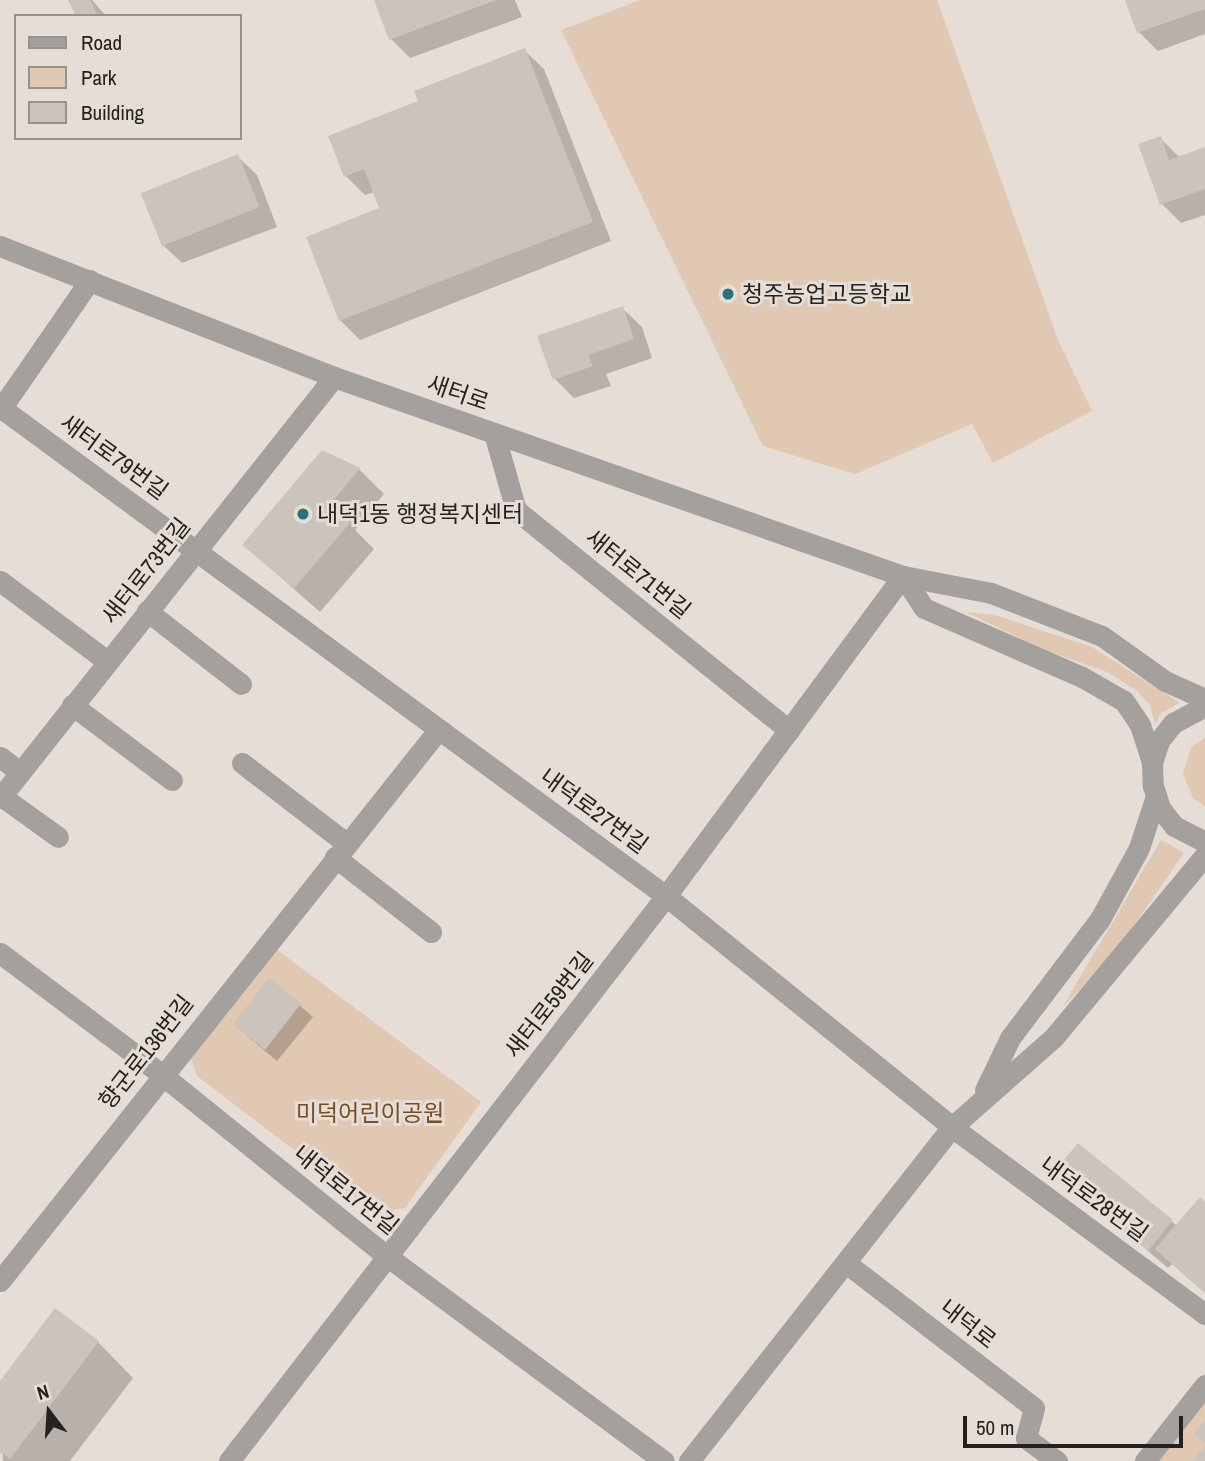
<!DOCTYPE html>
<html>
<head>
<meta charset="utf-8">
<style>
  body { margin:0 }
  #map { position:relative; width:1205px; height:1461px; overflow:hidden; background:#e5ddd6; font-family:"Archivo Narrow","Noto Sans KR",sans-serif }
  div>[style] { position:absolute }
  .green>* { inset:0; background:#e0c8b2 }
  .shadow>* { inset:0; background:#0003 }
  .building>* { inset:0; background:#cbc4bc; transform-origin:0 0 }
  .minor>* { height:21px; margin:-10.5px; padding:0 10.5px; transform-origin:10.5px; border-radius:10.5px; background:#a3a09d }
  .dots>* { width:19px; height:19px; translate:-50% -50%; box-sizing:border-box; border:4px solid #e5ddd6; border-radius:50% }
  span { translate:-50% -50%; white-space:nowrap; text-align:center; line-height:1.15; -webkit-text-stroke:6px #e5ddd6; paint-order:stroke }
  .poi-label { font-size:23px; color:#24221f }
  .left { translate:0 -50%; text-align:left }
  .street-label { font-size:23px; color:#24221f }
  .park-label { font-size:23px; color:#774e21 }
  .legend { position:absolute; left:14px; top:14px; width:228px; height:126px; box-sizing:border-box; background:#e5ddd6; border:2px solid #98928d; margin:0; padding:9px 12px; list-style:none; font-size:21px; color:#24221f }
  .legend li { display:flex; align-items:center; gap:14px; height:35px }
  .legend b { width:35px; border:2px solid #98928d }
  .north { position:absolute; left:14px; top:1377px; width:70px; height:70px; -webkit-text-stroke:5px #e5ddd6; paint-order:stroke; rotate:343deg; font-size:19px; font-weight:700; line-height:28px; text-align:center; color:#24221f }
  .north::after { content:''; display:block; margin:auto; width:24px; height:32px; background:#24221f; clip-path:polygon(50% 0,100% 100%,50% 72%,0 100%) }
  .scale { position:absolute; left:963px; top:1416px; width:220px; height:32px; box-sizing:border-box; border:4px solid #24221f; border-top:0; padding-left:9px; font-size:21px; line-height:24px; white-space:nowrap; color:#24221f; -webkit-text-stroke:5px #e5ddd6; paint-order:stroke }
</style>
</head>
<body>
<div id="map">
  <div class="green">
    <div style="clip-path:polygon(640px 0,937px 0,1058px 340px,1092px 411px,993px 463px,972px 424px,855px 474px,763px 446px,561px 30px)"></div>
    <div style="clip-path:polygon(966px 612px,995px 615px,1092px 647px,1180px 703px,1161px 713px,1155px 724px,1150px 705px,1136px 690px,1107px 672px,1040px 648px)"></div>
    <div style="clip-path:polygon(1205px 737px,1205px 807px,1193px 798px,1183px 774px,1191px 748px)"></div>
    <div style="clip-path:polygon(1161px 840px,1184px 853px,1117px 950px,1062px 1008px)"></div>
    <div style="clip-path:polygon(276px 949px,481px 1102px,405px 1208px,375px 1212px,197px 1076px,189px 1053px)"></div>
    <div style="clip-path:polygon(1205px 1402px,1205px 1461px,1159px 1461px)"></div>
  </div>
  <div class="shadow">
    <div style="clip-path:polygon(73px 0,92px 0,106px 16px,78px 16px)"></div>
    <div style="clip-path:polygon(376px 0,515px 0,522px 17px,410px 58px,391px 39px)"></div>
    <div style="clip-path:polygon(1127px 0,1205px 0,1205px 34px,1158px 51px,1139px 32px)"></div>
    <div style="clip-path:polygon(524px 50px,544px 69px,611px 241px,360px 340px,340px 320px,381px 209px,374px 192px,365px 195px,346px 176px,420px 102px)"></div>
    <div style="clip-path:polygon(1160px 138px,1180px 158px,1205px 149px,1205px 215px,1181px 223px,1162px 204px)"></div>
    <div style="clip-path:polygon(237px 156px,257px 175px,277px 227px,182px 263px,162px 244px)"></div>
    <div style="clip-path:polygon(622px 308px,642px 327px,652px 358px,606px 374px,611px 386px,574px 398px,555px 379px)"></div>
    <div style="clip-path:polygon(322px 452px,359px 469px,384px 494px,355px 530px,374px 549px,320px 612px,244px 545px)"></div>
    <div style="clip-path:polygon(270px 980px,313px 1017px,277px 1061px,247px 1036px)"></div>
    <div style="clip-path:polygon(1079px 1145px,1177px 1226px,1205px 1204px,1205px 1293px,1172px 1264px,1168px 1268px,1081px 1194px,1088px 1185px,1065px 1162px)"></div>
    <div style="clip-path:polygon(98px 1342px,133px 1378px,70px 1461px,3px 1461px,0 1384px)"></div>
  </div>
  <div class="building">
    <div style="clip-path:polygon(68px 0,90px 0,98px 16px,76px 16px)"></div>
    <div style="clip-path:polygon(374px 0,496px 0,389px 40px)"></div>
    <div style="clip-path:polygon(1125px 0,1205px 0,1205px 9px,1137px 33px)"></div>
    <div style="clip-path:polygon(525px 48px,593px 222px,339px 321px,306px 237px,379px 208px,364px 169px,344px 177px,328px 136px,418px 101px,414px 91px)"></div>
    <div style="clip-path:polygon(1161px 136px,1169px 160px,1205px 147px,1205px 189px,1160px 205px,1138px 144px)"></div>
    <div style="left:238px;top:154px;width:57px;height:105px;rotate:68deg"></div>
    <div style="clip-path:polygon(623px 306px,634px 339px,588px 355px,593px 366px,553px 380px,537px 336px)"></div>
    <div style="clip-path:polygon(322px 450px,360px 468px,329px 506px,350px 523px,294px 588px,242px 545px)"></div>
    <div style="left:269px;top:978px;width:41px;height:59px;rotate:38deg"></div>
    <div style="clip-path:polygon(1078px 1143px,1173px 1220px,1148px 1251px,1079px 1194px,1088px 1183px,1062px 1162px)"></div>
    <div style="clip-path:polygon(1200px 1197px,1205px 1202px,1205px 1293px,1155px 1249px)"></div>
    <div style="clip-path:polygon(55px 1308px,99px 1341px,10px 1459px,0 1452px,0 1381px)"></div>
    <div style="clip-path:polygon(1205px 1420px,1205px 1443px,1194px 1434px)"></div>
    <div style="clip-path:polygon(1205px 1446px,1205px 1461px,1192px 1461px)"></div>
  </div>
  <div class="minor">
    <div style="left:0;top:246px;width:359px;rotate:21.4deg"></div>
    <div style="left:334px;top:377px;width:603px;rotate:19.28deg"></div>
    <div style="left:903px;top:576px;width:90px;rotate:10.9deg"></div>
    <div style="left:991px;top:593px;width:119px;rotate:21.2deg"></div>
    <div style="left:1102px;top:636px;width:77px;rotate:35.5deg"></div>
    <div style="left:1165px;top:681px;width:44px;rotate:24.2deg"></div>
    <div style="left:0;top:407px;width:826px;rotate:36.29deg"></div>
    <div style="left:666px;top:896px;width:368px;rotate:38.9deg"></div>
    <div style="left:952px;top:1127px;width:315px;rotate:36.5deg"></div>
    <div style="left:0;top:410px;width:158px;rotate:-55.3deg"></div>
    <div style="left:494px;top:433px;width:80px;rotate:74.1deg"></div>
    <div style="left:516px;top:510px;width:351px;rotate:38.9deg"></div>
    <div style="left:903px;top:576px;width:38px;rotate:57deg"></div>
    <div style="left:924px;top:608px;width:172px;rotate:23.6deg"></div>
    <div style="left:1082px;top:677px;width:48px;rotate:29.7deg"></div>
    <div style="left:1124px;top:701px;width:29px;rotate:56deg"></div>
    <div style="left:1140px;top:725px;width:40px;rotate:72deg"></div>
    <div style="left:0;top:581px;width:134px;rotate:36.8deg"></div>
    <div style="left:147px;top:611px;width:119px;rotate:37.8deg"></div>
    <div style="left:72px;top:705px;width:125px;rotate:36.9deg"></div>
    <div style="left:1205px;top:706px;width:36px;rotate:152deg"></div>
    <div style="left:1173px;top:723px;width:23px;rotate:128deg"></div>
    <div style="left:1159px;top:741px;width:23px;rotate:108deg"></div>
    <div style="left:1152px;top:763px;width:23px;rotate:88deg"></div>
    <div style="left:1153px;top:786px;width:23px;rotate:72deg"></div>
    <div style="left:1160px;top:808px;width:23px;rotate:52deg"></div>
    <div style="left:1174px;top:826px;width:35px;rotate:27deg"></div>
    <div style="left:0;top:757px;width:25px;rotate:37deg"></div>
    <div style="left:242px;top:763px;width:131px;rotate:37.6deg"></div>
    <div style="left:1px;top:796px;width:70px;rotate:35.7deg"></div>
    <div style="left:0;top:798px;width:537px;rotate:-51.57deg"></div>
    <div style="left:335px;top:857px;width:122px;rotate:38deg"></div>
    <div style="left:0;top:953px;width:201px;rotate:36.9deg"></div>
    <div style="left:161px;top:1074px;width:292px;rotate:38.9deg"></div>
    <div style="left:388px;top:1257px;width:343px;rotate:36.5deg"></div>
    <div style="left:985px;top:1090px;width:58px;rotate:-64.3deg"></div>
    <div style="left:1010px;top:1038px;width:149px;rotate:-52.9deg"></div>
    <div style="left:1100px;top:919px;width:81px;rotate:-61.2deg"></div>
    <div style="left:1139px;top:848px;width:55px;rotate:-71.9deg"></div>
    <div style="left:846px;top:1263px;width:237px;rotate:37.6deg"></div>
    <div style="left:1034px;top:1408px;width:31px;rotate:105deg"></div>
    <div style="left:1026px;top:1438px;width:39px;rotate:37deg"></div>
    <div style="left:0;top:1281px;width:705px;rotate:-51.51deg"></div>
    <div style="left:229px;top:1461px;width:714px;rotate:-52.28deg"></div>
    <div style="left:666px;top:896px;width:398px;rotate:-53.5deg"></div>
    <div style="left:689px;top:1461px;width:425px;rotate:-51.8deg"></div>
    <div style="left:952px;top:1127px;width:136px;rotate:-41.4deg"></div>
    <div style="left:1054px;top:1037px;width:236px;rotate:-50.3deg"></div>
    <div style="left:1145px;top:1461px;width:97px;rotate:-51.7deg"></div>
  </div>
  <div class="dots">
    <div style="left:728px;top:294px;background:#2b707f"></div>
    <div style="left:303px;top:514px;background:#2b707f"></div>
  </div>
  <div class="poi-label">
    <span class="left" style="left:742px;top:294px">청주농업고등학교</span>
    <span class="left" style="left:317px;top:514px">내덕1동 행정복지센터</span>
  </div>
  <div class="street-label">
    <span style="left:458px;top:393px;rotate:19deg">새터로</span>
    <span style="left:114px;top:457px;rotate:36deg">새터로79번길</span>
    <span style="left:146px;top:571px;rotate:-52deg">새터로73번길</span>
    <span style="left:638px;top:574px;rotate:39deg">새터로71번길</span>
    <span style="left:594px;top:811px;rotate:36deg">내덕로27번길</span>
    <span style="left:549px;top:1005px;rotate:-52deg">새터로59번길</span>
    <span style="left:146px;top:1052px;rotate:-52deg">향군로136번길</span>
    <span style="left:346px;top:1190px;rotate:39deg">내덕로17번길</span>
    <span style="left:1094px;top:1199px;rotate:36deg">내덕로28번길</span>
    <span style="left:968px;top:1324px;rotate:38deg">내덕로</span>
  </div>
  <div class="park-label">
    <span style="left:370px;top:1113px">미덕어린이공원</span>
  </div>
  <ul class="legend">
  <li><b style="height:9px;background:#a3a09d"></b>Road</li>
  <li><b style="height:19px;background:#e0c8b2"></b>Park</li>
  <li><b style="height:19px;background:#cbc4bc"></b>Building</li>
  </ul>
  <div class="north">N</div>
  <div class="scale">50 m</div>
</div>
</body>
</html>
